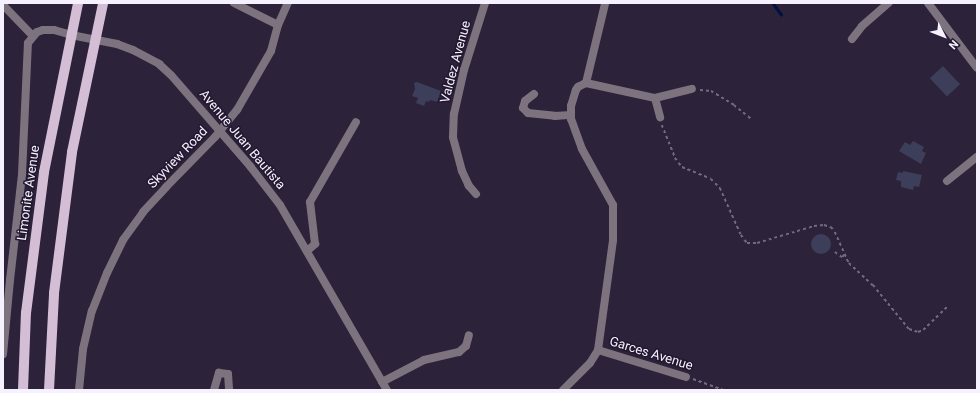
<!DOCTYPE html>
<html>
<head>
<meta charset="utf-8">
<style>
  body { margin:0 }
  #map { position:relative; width:980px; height:393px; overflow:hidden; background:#2c223a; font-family:Roboto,sans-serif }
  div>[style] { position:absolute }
  .stream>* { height:2.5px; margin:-1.25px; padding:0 1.25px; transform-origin:1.25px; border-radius:1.25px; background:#001040 }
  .building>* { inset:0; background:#3d3e59; transform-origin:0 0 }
  .round { border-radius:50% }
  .path>* { height:1.5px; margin-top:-0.75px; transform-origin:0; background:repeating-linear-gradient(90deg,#726a7e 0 3px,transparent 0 6px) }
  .minor>* { height:8px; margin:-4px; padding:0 4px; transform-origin:4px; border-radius:4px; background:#7d737e }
  .major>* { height:10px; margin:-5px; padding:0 5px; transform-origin:5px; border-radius:5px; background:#d4bed5 }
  span { translate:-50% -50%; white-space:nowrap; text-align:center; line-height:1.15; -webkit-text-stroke:3px #221830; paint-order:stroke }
  .street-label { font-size:13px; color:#f6f1fe }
  .frame { position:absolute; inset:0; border:4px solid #f6f1fe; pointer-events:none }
  .north { position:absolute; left:924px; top:16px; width:40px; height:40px; -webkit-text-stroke:3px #221830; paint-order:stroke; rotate:132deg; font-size:11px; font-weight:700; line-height:16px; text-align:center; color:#f6f1fe }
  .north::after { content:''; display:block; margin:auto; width:14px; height:18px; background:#f6f1fe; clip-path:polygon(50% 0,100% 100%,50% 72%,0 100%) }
</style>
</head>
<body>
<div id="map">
  <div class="stream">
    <div style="left:773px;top:3px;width:14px;rotate:54deg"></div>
  </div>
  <div class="building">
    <div style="left:943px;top:66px;width:25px;height:18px;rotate:47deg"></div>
    <div style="clip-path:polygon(414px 83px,417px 82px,441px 91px,437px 102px,430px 100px,429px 102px,426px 101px,424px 106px,416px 103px,418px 98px,412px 96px,415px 89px)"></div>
    <div style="clip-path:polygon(913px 141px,924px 147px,922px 151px,926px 153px,921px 164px,899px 151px,905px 142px,910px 145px)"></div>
    <div style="clip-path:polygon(903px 171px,922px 175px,919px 187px,914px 186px,913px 190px,901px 187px,901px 181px,896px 180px,898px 172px,903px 173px)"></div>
    <div class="round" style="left:811px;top:234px;width:20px;height:20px"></div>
  </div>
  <div class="path">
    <div style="left:700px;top:90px;width:11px;rotate:5deg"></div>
    <div style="left:711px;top:91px;width:27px;rotate:31deg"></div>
    <div style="left:734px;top:105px;width:22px;rotate:39deg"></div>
    <div style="left:662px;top:125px;width:35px;rotate:68deg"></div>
    <div style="left:675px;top:158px;width:11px;rotate:52deg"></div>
    <div style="left:682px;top:167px;width:31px;rotate:22deg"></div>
    <div style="left:711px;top:179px;width:13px;rotate:45deg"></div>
    <div style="left:720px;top:188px;width:51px;rotate:65.9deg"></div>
    <div style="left:741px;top:235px;width:10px;rotate:53deg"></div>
    <div style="left:747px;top:243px;width:10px"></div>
    <div style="left:757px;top:243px;width:59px;rotate:-16.6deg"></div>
    <div style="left:814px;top:226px;width:10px;rotate:-6deg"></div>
    <div style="left:824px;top:225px;width:7px;rotate:16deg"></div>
    <div style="left:831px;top:227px;width:6px;rotate:51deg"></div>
    <div style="left:835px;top:232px;width:34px;rotate:66deg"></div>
    <div style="left:849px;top:263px;width:33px;rotate:43deg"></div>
    <div style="left:873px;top:285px;width:57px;rotate:50.7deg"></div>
    <div style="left:909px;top:329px;width:9px;rotate:18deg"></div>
    <div style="left:918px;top:332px;width:5px;rotate:-22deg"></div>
    <div style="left:923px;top:330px;width:33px;rotate:-44deg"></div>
    <div style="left:835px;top:252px;width:9px;rotate:36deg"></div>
    <div style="left:842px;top:257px;width:3px;rotate:-45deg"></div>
    <div style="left:693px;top:379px;width:33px;rotate:20deg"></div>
  </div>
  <div class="minor">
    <div style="left:234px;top:3px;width:49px;rotate:26.6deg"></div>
    <div style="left:928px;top:3px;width:81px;rotate:53deg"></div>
    <div style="left:3px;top:5px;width:42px;rotate:46deg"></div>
    <div style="left:852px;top:39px;width:16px;rotate:-52deg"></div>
    <div style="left:862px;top:26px;width:35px;rotate:-41deg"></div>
    <div style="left:586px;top:83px;width:81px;rotate:-76.5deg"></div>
    <div style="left:534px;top:94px;width:11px;rotate:142deg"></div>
    <div style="left:525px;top:101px;width:7px;rotate:106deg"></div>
    <div style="left:523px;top:108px;width:7px;rotate:45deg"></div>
    <div style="left:528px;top:113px;width:27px;rotate:6deg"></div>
    <div style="left:555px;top:116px;width:16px;rotate:-4deg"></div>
    <div style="left:655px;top:98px;width:38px;rotate:-14deg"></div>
    <div style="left:947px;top:181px;width:38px;rotate:-39deg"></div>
    <div style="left:476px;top:194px;width:11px;rotate:-131deg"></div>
    <div style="left:469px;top:186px;width:17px;rotate:-115deg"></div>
    <div style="left:462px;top:171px;width:35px;rotate:-105deg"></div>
    <div style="left:453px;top:137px;width:23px;rotate:-88deg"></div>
    <div style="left:454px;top:114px;width:45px;rotate:-77.2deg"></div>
    <div style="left:464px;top:70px;width:70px;rotate:-72.6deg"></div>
    <div style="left:307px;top:251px;width:11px;rotate:-41deg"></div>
    <div style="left:315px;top:244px;width:42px;rotate:-96.8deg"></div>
    <div style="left:310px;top:202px;width:92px;rotate:-60.1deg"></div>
    <div style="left:598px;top:350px;width:111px;rotate:-82.2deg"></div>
    <div style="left:613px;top:240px;width:35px;rotate:-90deg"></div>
    <div style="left:613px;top:205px;width:64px;rotate:-119deg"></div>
    <div style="left:582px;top:149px;width:32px;rotate:-110deg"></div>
    <div style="left:571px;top:119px;width:13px;rotate:-90deg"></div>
    <div style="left:571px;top:106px;width:17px;rotate:-73deg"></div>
    <div style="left:576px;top:90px;width:4px;rotate:-56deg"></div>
    <div style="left:578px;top:87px;width:9px;rotate:-27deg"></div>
    <div style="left:586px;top:83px;width:71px;rotate:12.3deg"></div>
    <div style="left:655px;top:98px;width:20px;rotate:75deg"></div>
    <div style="left:3px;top:354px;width:74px;rotate:-84.6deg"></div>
    <div style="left:10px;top:280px;width:107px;rotate:-83.5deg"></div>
    <div style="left:22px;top:174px;width:131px;rotate:-87.4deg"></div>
    <div style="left:28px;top:43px;width:14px;rotate:-51deg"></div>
    <div style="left:37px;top:32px;width:6px;rotate:-18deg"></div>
    <div style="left:43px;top:30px;width:11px"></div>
    <div style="left:54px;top:30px;width:18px;rotate:16deg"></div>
    <div style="left:71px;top:35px;width:47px;rotate:11.1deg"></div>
    <div style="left:117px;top:44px;width:17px;rotate:21deg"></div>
    <div style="left:133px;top:50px;width:30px;rotate:28deg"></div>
    <div style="left:159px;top:64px;width:16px;rotate:43deg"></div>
    <div style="left:171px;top:75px;width:121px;rotate:49deg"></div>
    <div style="left:250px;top:166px;width:49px;rotate:52.4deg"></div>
    <div style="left:280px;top:205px;width:214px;rotate:60deg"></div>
    <div style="left:382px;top:382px;width:47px;rotate:-27.6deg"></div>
    <div style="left:424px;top:360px;width:36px;rotate:-13deg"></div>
    <div style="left:459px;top:352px;width:9px;rotate:-41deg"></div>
    <div style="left:466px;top:346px;width:11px;rotate:-75deg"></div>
    <div style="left:79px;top:390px;width:41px;rotate:-84.4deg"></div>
    <div style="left:83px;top:349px;width:39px;rotate:-77deg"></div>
    <div style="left:92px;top:311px;width:41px;rotate:-68.5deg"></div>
    <div style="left:107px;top:273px;width:37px;rotate:-64deg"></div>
    <div style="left:123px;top:240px;width:34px;rotate:-54deg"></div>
    <div style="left:143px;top:212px;width:34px;rotate:-47deg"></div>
    <div style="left:166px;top:187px;width:70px;rotate:-45.6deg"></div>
    <div style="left:215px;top:137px;width:35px;rotate:-51deg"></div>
    <div style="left:237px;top:110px;width:68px;rotate:-60deg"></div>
    <div style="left:271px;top:51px;width:27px;rotate:-75deg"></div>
    <div style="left:278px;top:25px;width:24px;rotate:-66deg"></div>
    <div style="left:214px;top:390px;width:18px;rotate:-74deg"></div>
    <div style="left:219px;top:373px;width:9px;rotate:6deg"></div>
    <div style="left:228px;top:374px;width:16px;rotate:86deg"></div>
    <div style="left:563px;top:390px;width:38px;rotate:-45deg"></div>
    <div style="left:590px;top:363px;width:15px;rotate:-58deg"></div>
    <div style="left:598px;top:350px;width:92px;rotate:17.1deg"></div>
  </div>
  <div class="major">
    <div style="left:23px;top:390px;width:77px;rotate:-87.8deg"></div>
    <div style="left:26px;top:313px;width:142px;rotate:-82.7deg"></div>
    <div style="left:44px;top:172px;width:172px;rotate:-78.6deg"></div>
    <div style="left:49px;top:390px;width:97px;rotate:-87deg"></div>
    <div style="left:54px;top:293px;width:142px;rotate:-82.7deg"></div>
    <div style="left:72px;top:152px;width:152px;rotate:-78.2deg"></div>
  </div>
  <div class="street-label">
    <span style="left:456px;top:62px;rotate:-75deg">Valdez Avenue</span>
    <span style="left:242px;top:140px;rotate:50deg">Avenue Juan Bautista</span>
    <span style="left:178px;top:158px;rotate:-46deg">Skyview Road</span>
    <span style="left:29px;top:193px;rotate:-82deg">Limonite Avenue</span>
    <span style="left:651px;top:354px;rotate:17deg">Garces Avenue</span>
  </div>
  <div class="frame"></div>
  <div class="north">N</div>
</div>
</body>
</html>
